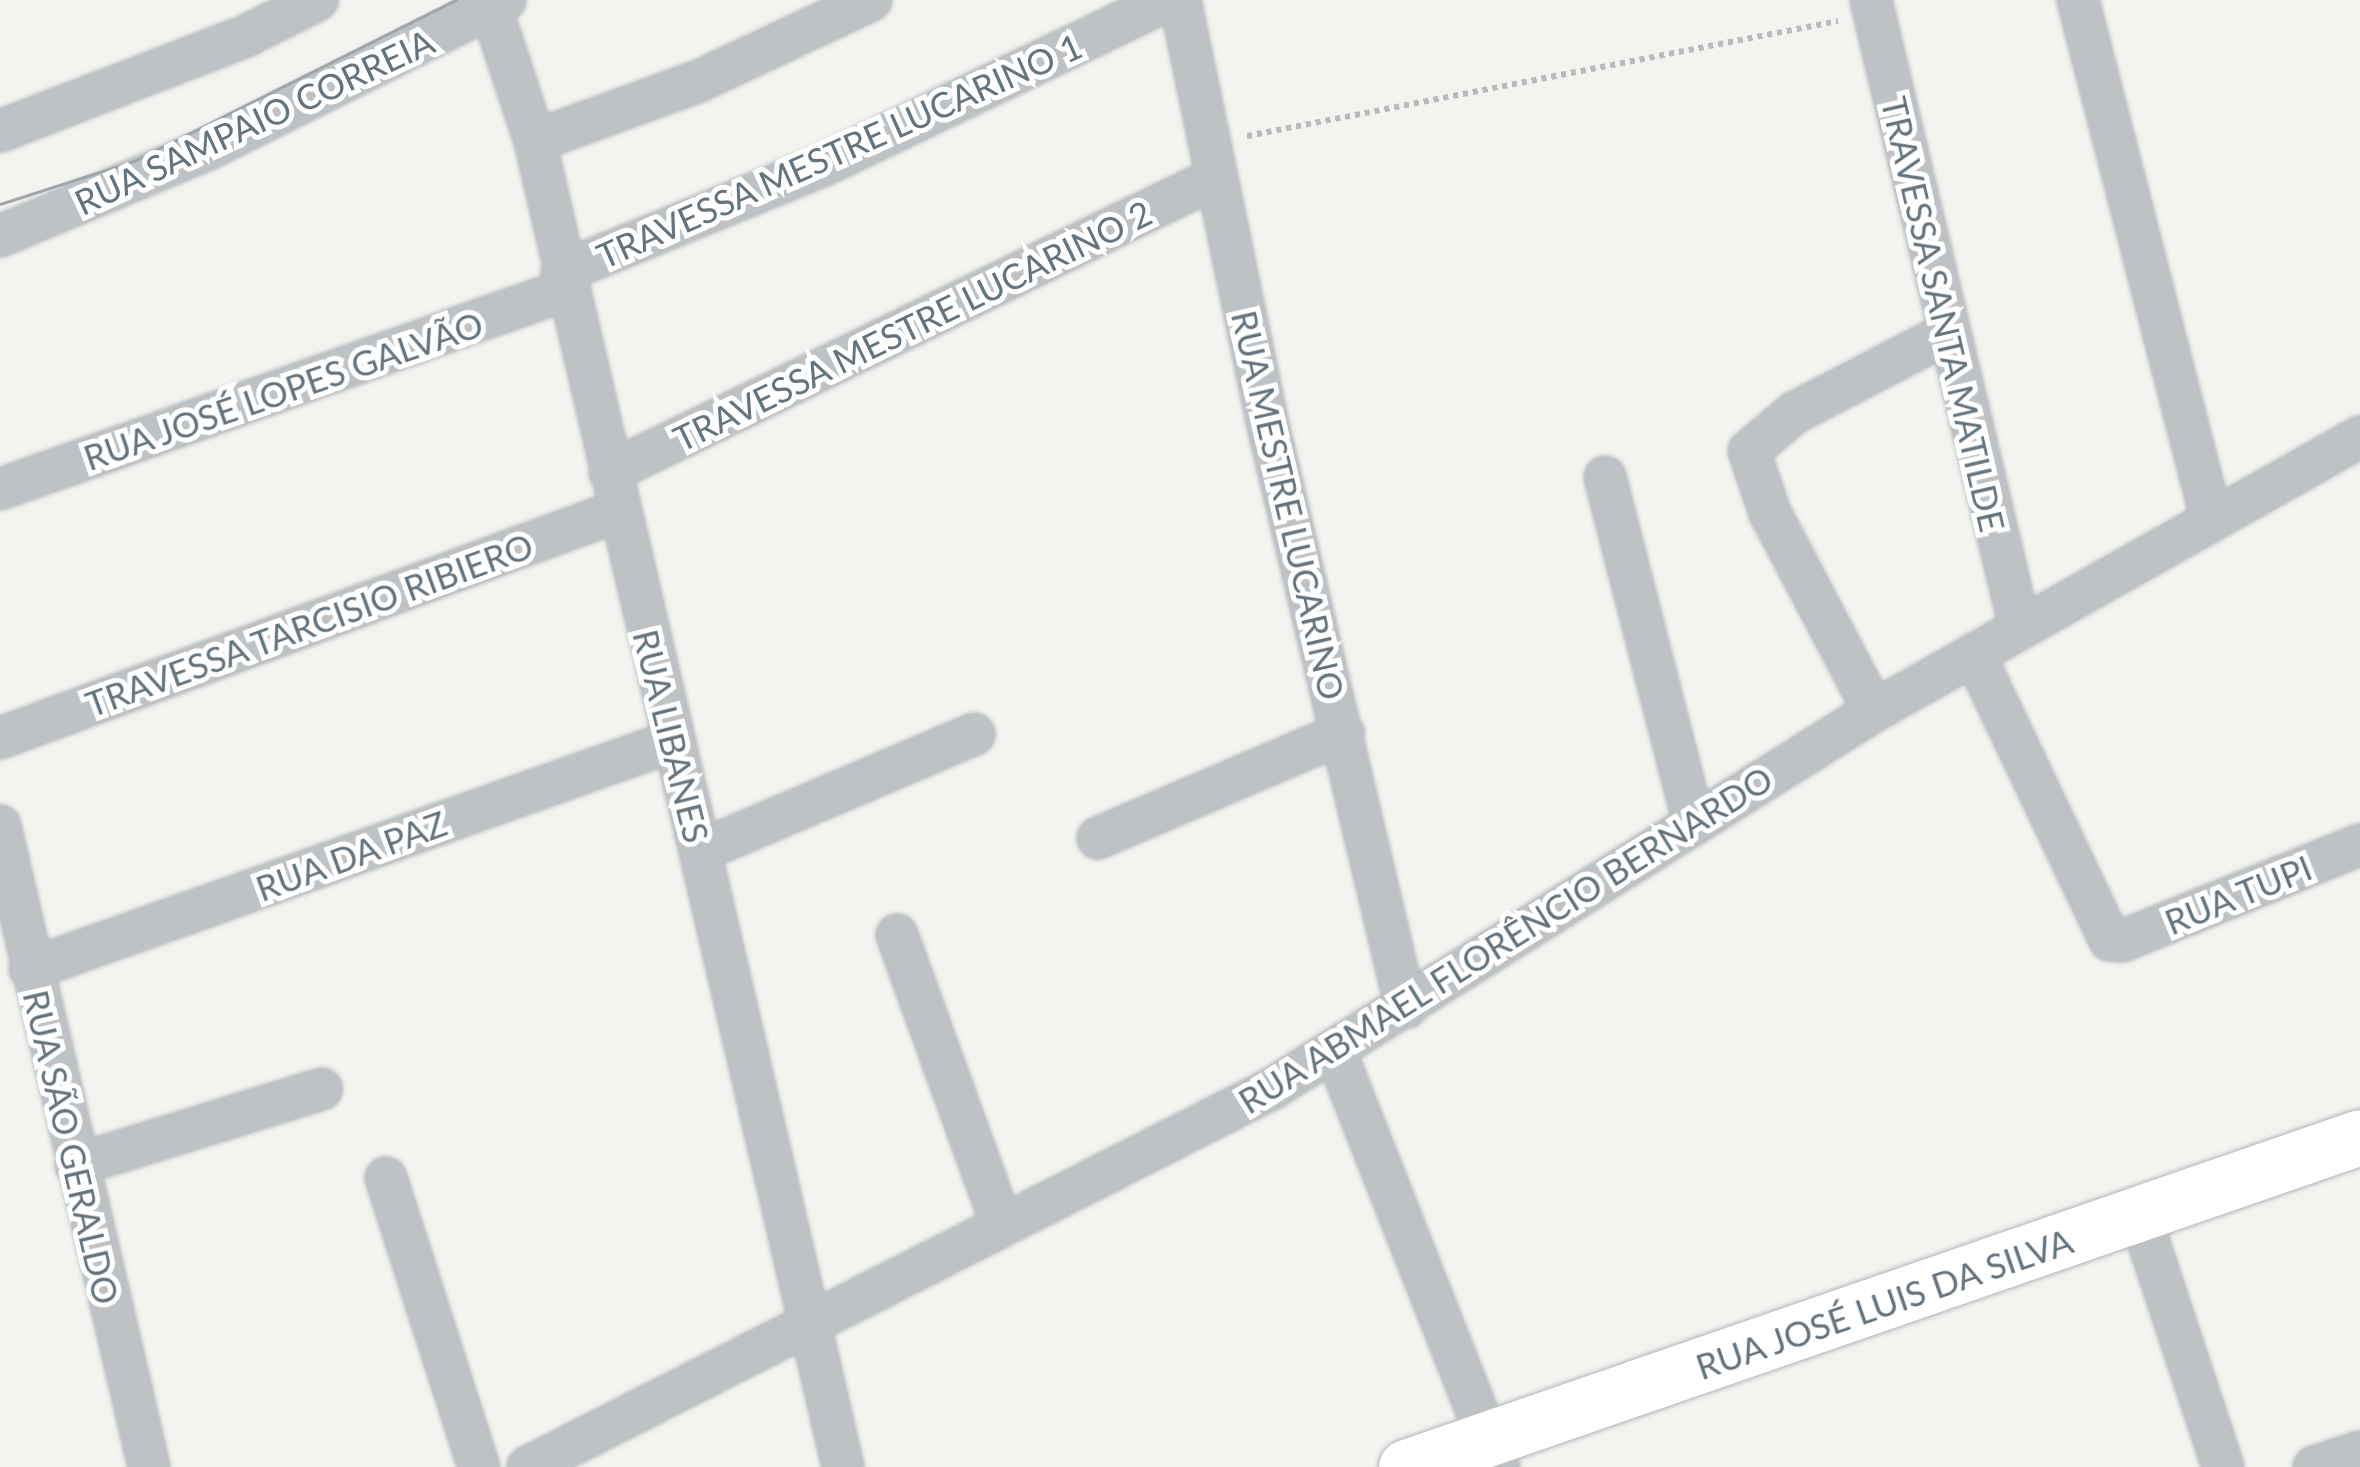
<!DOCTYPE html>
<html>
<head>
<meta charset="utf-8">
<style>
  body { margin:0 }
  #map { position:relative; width:2360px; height:1467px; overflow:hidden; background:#f3f3f0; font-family:Lato,sans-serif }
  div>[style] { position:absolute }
  .path>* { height:6px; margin-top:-3px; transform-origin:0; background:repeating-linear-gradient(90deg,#b8babc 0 5px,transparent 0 10px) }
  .roads { filter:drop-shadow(0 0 2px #b1b6b9) drop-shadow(0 0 2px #b1b6b9) }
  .street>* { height:40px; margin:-20px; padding:0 20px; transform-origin:20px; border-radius:20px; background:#bfc2c4 }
  .secondary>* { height:55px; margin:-27.5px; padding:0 27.5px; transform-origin:27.5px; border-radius:27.5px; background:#fff }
  .tram>* { height:2.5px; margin:-1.25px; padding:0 1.25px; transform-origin:1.25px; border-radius:1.25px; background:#a0a5a9 }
  span { translate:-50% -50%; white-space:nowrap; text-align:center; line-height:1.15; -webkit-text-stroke:10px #fff; paint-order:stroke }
  .street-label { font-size:35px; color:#65737d }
</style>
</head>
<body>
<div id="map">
  <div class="path">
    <div style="left:1247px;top:136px;width:602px;rotate:-11.01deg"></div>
  </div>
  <div class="roads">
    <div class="street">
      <div style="left:1180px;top:0;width:426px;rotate:78.3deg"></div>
      <div style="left:1266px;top:417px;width:607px;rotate:76.67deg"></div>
      <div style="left:1871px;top:0;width:645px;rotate:76.65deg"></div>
      <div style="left:2078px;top:0;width:534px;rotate:75.57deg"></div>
      <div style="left:491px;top:8px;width:140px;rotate:71.7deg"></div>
      <div style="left:535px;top:141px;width:1361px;rotate:76.92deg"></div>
      <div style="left:0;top:131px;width:264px;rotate:-21.1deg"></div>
      <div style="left:246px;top:36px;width:80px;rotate:-26.9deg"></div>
      <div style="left:535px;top:141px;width:175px;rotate:-20.1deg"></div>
      <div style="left:699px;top:81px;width:190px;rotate:-25.2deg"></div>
      <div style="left:0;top:236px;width:228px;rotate:-22.7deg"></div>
      <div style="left:210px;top:148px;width:330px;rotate:-26.6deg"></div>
      <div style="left:562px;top:272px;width:285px;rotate:-22.2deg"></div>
      <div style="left:826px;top:164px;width:380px;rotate:-25.6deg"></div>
      <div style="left:610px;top:472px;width:670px;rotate:-25.92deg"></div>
      <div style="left:1605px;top:477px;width:358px;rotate:75.6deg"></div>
      <div style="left:0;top:489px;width:599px;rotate:-19.4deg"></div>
      <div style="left:1974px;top:654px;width:317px;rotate:64.6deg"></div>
      <div style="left:2110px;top:940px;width:12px;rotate:5deg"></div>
      <div style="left:2122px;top:941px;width:257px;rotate:-22deg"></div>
      <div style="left:1874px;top:711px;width:224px;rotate:-117.7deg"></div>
      <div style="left:1770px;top:513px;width:65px;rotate:-108.7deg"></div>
      <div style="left:1749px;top:451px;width:59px;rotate:-40.2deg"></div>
      <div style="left:1794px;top:413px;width:174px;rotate:-27.5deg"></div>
      <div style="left:0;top:738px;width:658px;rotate:-20.17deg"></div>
      <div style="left:0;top:826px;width:658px;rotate:76.91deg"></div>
      <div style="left:1098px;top:838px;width:267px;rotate:-23.2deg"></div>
      <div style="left:700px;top:851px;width:298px;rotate:-23.1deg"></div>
      <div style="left:897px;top:935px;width:306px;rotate:70.1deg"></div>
      <div style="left:30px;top:969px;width:682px;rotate:-19.52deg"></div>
      <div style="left:1335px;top:1051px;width:447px;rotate:68.5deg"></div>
      <div style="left:76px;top:1165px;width:257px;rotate:-17.2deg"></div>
      <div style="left:386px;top:1178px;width:304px;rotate:72.2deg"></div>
      <div style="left:2140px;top:1216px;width:264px;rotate:71.7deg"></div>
      <div style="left:528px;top:1467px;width:836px;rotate:-26.96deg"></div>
      <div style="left:1273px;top:1088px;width:709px;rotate:-32.1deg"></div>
      <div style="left:1874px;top:711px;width:558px;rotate:-29.41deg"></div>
      <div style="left:2314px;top:1467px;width:48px;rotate:-18.1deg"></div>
    </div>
    <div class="secondary">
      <div style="left:1406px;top:1467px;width:1009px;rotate:-19.08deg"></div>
    </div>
  </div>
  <div class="tram">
    <div style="left:0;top:204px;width:141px;rotate:-17.8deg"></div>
    <div style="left:134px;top:161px;width:360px;rotate:-26.6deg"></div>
  </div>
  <div class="street-label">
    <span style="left:254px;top:121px;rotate:-25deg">RUA SAMPAIO CORREIA</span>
    <span style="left:839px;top:150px;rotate:-24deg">TRAVESSA MESTRE LUCARINO 1</span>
    <span style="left:1944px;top:314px;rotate:77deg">TRAVESSA SANTA MATILDE</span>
    <span style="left:912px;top:325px;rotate:-26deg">TRAVESSA MESTRE LUCARINO 2</span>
    <span style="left:283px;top:390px;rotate:-19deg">RUA JOSÉ LOPES GALVÃO</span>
    <span style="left:1289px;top:505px;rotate:77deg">RUA MESTRE LUCARINO</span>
    <span style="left:309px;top:624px;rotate:-20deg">TRAVESSA TARCISIO RIBIERO</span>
    <span style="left:672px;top:736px;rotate:76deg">RUA LIBANES</span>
    <span style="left:351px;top:855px;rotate:-20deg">RUA DA PAZ</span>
    <span style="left:2238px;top:894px;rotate:-22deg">RUA TUPI</span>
    <span style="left:1505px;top:939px;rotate:-32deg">RUA ABMAEL FLORÊNCIO BERNARDO</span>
    <span style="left:72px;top:1147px;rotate:77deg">RUA SÃO GERALDO</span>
    <span style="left:1884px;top:1303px;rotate:-19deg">RUA JOSÉ LUIS DA SILVA</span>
  </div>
</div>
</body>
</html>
